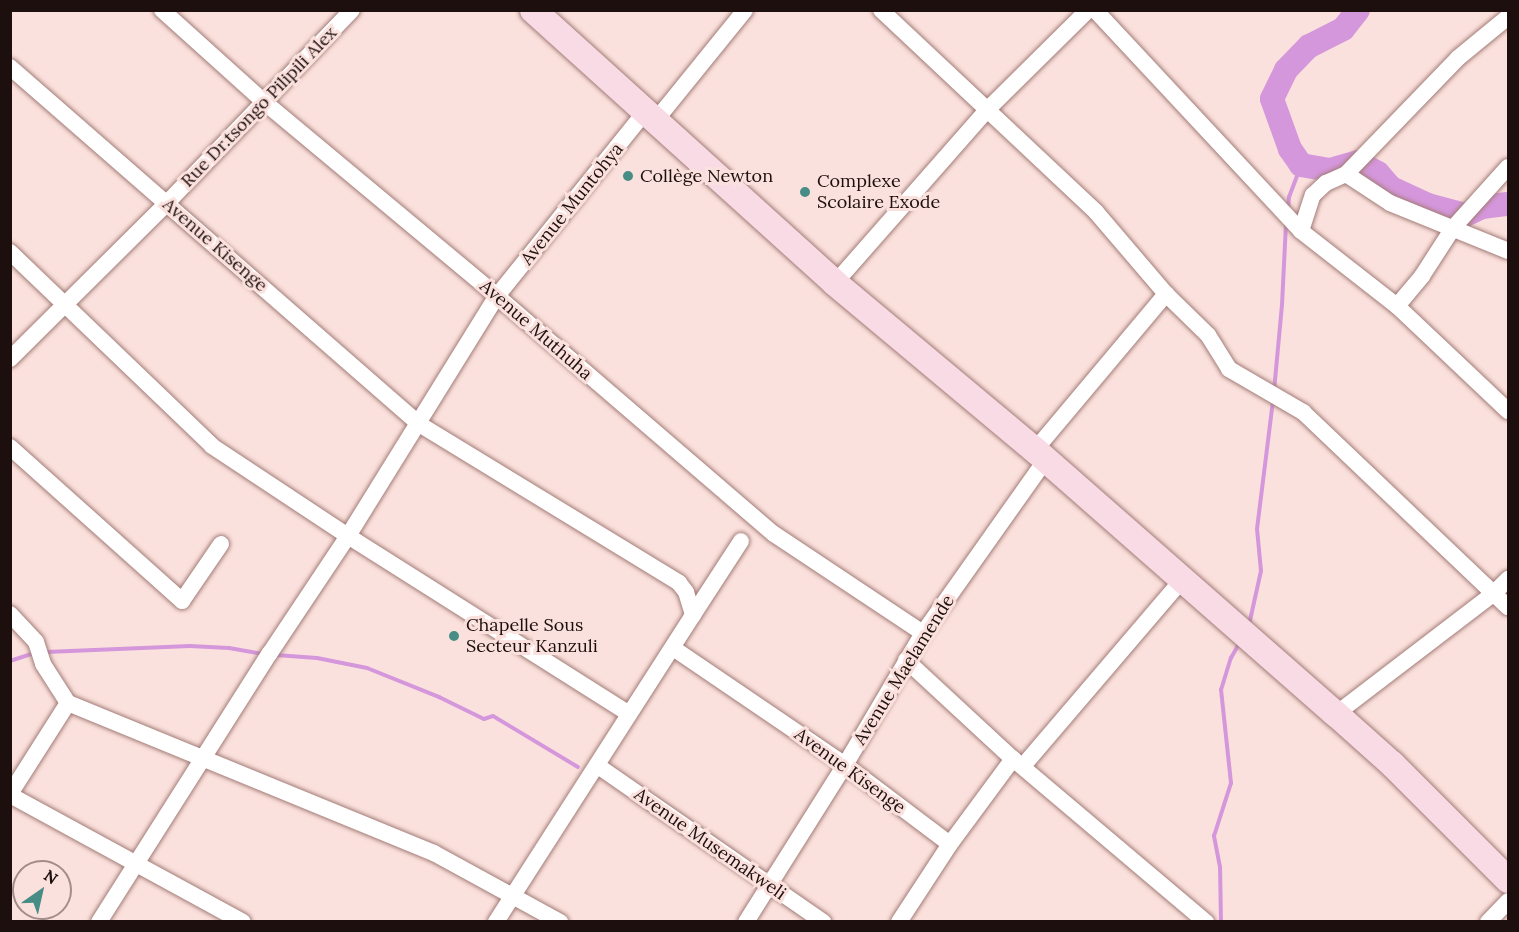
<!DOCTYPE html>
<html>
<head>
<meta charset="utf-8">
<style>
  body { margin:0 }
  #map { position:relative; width:1519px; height:932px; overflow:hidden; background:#fbe1dd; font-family:Lora,serif }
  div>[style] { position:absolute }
  .stream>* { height:4px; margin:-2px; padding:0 2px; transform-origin:2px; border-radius:2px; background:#d597dc }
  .river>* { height:24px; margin:-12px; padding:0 12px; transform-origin:12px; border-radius:12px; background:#d597dc }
  .roads { filter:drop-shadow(0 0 2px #a37c77) drop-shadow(0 0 2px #a37c77) }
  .minor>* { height:16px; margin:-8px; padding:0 8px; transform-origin:8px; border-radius:8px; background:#fff }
  .primary>* { height:26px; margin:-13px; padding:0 13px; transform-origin:13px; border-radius:13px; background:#f8dbe5 }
  .dots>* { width:16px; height:16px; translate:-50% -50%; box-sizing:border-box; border:3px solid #fbe1dd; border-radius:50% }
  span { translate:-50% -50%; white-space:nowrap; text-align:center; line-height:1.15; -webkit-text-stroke:6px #fbe1dd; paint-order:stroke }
  .street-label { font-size:18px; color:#1d0f0d }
  .poi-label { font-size:18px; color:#1d0f0d }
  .left { translate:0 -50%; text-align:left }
  .frame { position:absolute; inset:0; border:12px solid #1d0f0d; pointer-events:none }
  .north { position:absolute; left:12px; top:860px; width:60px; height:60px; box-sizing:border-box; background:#fbe1dd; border:2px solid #a28d8a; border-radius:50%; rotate:34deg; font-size:16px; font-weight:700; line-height:24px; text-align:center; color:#1d0f0d }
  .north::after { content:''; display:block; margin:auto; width:21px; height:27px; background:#478d85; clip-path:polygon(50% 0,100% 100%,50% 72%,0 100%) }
</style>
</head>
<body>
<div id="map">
  <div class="stream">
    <div style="left:1288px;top:208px;width:11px;rotate:-85deg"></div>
    <div style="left:1289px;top:197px;width:34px;rotate:-69deg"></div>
    <div style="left:1274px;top:391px;width:86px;rotate:-84.7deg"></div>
    <div style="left:1282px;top:305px;width:83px;rotate:-87.2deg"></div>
    <div style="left:1249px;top:625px;width:55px;rotate:-77.5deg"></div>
    <div style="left:1261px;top:571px;width:42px;rotate:-95.4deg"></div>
    <div style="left:1257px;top:529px;width:129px;rotate:-82.9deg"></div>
    <div style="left:46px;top:652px;width:144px;rotate:-2.4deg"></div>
    <div style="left:190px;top:646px;width:39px;rotate:3deg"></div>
    <div style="left:229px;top:648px;width:34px;rotate:10deg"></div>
    <div style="left:276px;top:655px;width:41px;rotate:4.2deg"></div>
    <div style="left:317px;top:658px;width:51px;rotate:11.3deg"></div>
    <div style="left:367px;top:668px;width:78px;rotate:21.9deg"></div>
    <div style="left:439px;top:697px;width:50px;rotate:26.1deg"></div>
    <div style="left:484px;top:719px;width:9px;rotate:-18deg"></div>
    <div style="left:493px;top:716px;width:99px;rotate:31deg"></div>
    <div style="left:10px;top:661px;width:26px;rotate:-18deg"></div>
    <div style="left:1221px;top:922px;width:55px;rotate:-91deg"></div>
    <div style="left:1220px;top:867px;width:32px;rotate:-101deg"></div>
    <div style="left:1214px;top:836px;width:56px;rotate:-72.2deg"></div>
    <div style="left:1231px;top:783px;width:94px;rotate:-96.1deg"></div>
    <div style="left:1221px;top:690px;width:34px;rotate:-73deg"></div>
    <div style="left:1231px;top:658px;width:18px;rotate:-61deg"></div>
  </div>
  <div class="river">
    <div style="left:1358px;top:10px;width:24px;rotate:128deg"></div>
    <div style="left:1343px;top:29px;width:38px;rotate:153deg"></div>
    <div style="left:1309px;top:46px;width:33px;rotate:134deg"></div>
    <div style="left:1286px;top:70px;width:32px;rotate:116deg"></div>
    <div style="left:1272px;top:99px;width:53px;rotate:70.2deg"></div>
    <div style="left:1290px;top:149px;width:19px;rotate:55deg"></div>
    <div style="left:1301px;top:165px;width:29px;rotate:10deg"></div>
    <div style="left:1330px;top:170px;width:29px;rotate:-16deg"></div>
    <div style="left:1358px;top:162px;width:23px;rotate:29deg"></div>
    <div style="left:1378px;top:173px;width:20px;rotate:49deg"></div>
    <div style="left:1391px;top:188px;width:41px;rotate:24.7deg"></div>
    <div style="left:1428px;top:205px;width:38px;rotate:15deg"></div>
    <div style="left:1465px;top:215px;width:19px;rotate:-25deg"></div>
    <div style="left:1482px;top:207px;width:26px;rotate:-7deg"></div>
  </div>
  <div class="roads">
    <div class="minor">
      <div style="left:162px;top:10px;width:136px;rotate:42deg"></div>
      <div style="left:263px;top:101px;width:305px;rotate:39.8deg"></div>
      <div style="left:497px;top:296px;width:365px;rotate:40.7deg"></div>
      <div style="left:774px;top:534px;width:179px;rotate:33.6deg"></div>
      <div style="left:881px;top:10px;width:295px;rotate:43.2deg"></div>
      <div style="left:1096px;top:212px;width:108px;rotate:49.5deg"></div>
      <div style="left:1166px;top:294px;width:59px;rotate:44.3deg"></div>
      <div style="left:1208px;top:335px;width:40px;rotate:58deg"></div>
      <div style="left:1229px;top:369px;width:86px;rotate:30.2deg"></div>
      <div style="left:1303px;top:412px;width:283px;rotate:43.6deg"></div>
      <div style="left:1095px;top:10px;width:302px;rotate:47deg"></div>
      <div style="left:1301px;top:231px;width:122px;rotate:38deg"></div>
      <div style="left:1397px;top:306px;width:153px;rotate:43.4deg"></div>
      <div style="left:10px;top:67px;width:543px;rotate:41.12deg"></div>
      <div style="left:419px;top:424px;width:305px;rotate:31.4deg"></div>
      <div style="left:679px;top:583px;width:11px;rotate:52deg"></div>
      <div style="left:686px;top:592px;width:24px;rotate:73deg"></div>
      <div style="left:693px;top:615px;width:365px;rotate:122.7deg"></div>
      <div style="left:656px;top:120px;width:141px;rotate:-51deg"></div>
      <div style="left:1346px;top:174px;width:53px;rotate:33.4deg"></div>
      <div style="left:1390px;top:203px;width:127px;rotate:22.1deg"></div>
      <div style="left:1301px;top:231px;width:38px;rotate:-72deg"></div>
      <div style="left:1313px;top:195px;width:18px;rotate:-43deg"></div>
      <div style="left:1326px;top:183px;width:22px;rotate:-24deg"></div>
      <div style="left:1346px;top:174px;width:161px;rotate:-46deg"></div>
      <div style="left:1458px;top:58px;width:65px;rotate:-39.4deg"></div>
      <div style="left:10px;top:252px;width:280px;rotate:43.8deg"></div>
      <div style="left:212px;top:446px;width:163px;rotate:33.5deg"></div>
      <div style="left:348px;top:536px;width:331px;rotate:32.3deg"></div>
      <div style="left:835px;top:283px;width:232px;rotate:-48.7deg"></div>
      <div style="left:988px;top:109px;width:141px;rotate:-44.7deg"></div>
      <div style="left:1397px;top:306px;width:39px;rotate:-50deg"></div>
      <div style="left:1422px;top:276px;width:57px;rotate:-57.1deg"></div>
      <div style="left:1453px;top:228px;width:82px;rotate:-48deg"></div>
      <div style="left:10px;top:359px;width:221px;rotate:-44.8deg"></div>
      <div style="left:167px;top:203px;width:267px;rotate:-46.2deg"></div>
      <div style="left:10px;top:447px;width:231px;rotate:41.8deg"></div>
      <div style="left:182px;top:601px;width:69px;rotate:-55.6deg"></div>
      <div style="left:1035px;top:450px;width:204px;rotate:-50deg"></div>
      <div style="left:10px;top:614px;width:38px;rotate:47deg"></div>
      <div style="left:36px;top:642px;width:23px;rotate:72deg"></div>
      <div style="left:43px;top:664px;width:46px;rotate:57.3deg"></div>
      <div style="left:68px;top:703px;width:396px;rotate:22.3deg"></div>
      <div style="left:434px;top:853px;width:144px;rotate:28.7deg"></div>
      <div style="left:693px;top:615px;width:88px;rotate:-57deg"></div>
      <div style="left:673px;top:648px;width:208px;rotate:34.2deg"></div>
      <div style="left:845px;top:765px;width:131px;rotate:37deg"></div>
      <div style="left:906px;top:660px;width:146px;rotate:42.8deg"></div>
      <div style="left:1013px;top:759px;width:253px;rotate:40.2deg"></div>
      <div style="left:1336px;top:714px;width:199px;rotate:-37.4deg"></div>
      <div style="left:1494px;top:593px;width:20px;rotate:-45deg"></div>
      <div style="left:598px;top:766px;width:274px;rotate:34.7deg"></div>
      <div style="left:1023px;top:766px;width:245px;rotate:-49.5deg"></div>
      <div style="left:10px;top:794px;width:108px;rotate:-57.5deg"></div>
      <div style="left:10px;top:795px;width:265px;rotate:28.6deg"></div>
      <div style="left:99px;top:922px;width:319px;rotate:-57.6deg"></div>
      <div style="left:270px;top:653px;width:141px;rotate:-56.3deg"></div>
      <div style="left:348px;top:536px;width:282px;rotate:-58.2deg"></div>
      <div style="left:497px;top:296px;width:238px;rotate:-51.2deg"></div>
      <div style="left:746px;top:922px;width:186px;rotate:-57.8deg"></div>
      <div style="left:845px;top:765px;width:153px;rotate:-59.4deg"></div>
      <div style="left:923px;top:633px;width:213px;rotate:-54.7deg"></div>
      <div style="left:899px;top:922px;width:93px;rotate:-56.8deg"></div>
      <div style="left:950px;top:844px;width:106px;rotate:-53.5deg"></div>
      <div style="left:1488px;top:922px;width:29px;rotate:-46deg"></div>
    </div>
    <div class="primary">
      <div style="left:533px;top:10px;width:407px;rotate:42.1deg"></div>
      <div style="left:835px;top:283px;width:261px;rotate:39.9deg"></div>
      <div style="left:1035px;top:450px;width:400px;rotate:41.3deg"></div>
      <div style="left:1336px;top:714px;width:75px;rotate:41.8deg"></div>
      <div style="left:1392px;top:764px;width:164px;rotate:45deg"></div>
    </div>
  </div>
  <div class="dots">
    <div style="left:628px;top:176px;background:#478d85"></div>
    <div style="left:805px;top:192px;background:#478d85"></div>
    <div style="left:454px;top:636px;background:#478d85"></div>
  </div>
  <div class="street-label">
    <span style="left:259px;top:107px;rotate:-46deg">Rue Dr.tsongo Pilipili Alex</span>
    <span style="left:572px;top:204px;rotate:-51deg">Avenue Muntohya</span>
    <span style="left:215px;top:245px;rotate:41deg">Avenue Kisenge</span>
    <span style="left:536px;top:330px;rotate:41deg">Avenue Muthuha</span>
    <span style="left:904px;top:670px;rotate:-58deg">Avenue Maelamende</span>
    <span style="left:850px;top:771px;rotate:36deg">Avenue Kisenge</span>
    <span style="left:710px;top:844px;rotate:35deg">Avenue Musemakweli</span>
  </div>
  <div class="poi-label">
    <span class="left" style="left:640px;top:176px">Collège Newton</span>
    <span class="left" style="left:817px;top:192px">Complexe<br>Scolaire Exode</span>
    <span class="left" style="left:466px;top:636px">Chapelle Sous<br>Secteur Kanzuli</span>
  </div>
  <div class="frame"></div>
  <div class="north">N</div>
</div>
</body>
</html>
